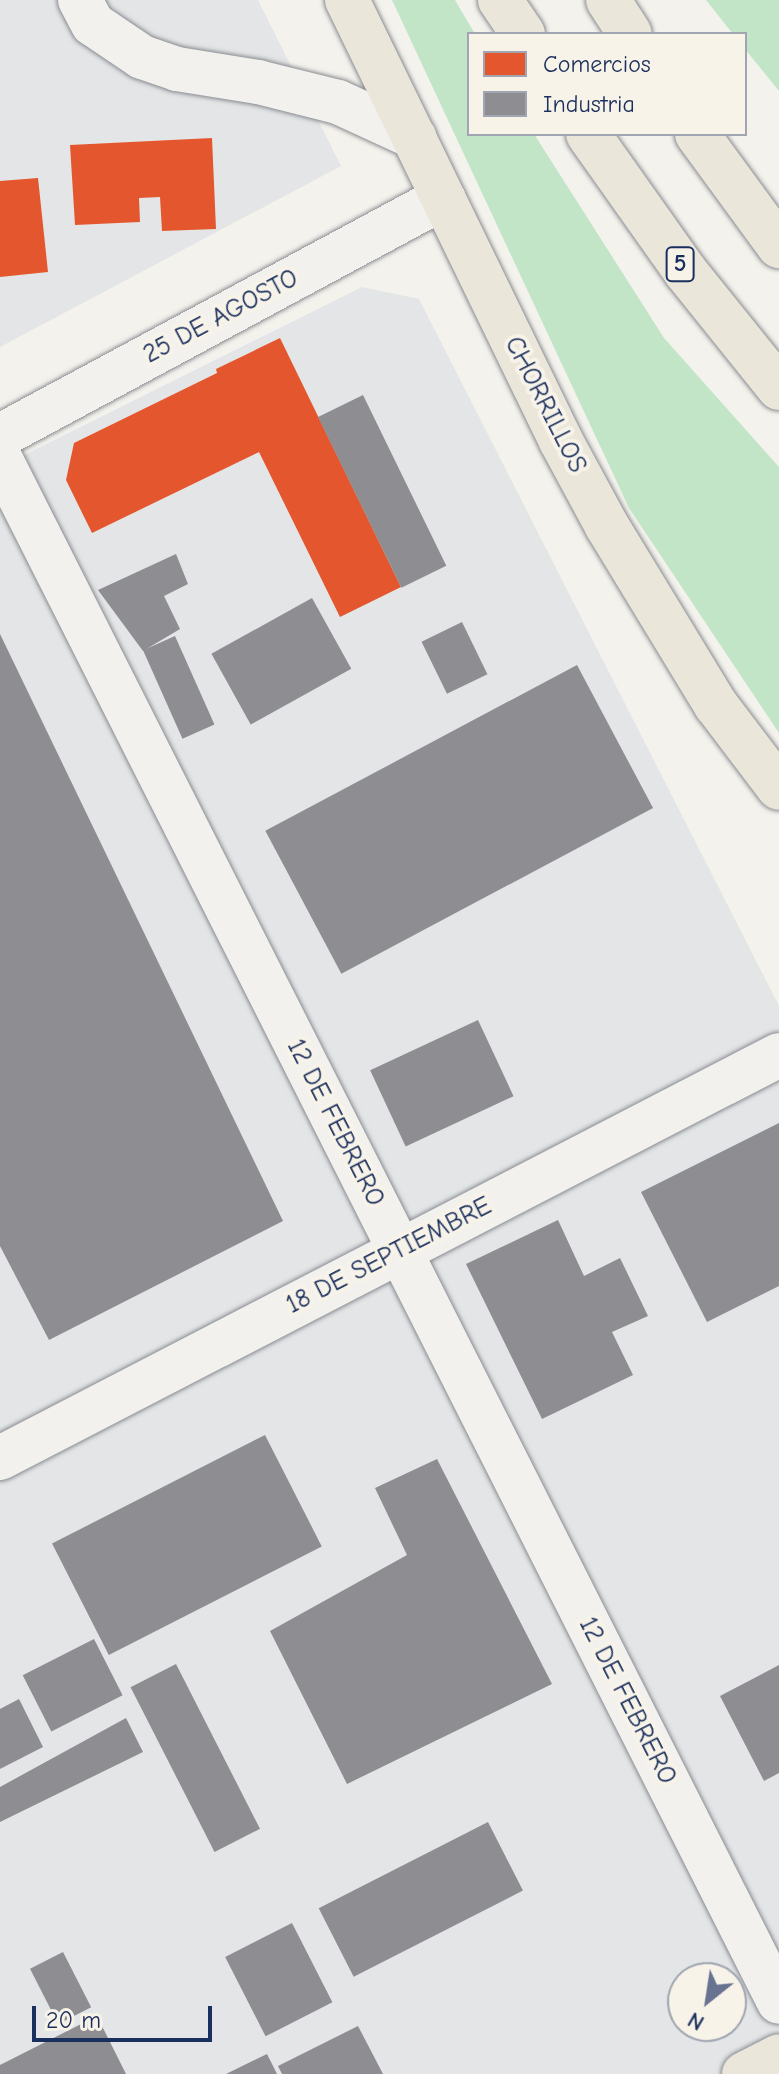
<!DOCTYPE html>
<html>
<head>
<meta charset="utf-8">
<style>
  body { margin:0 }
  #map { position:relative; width:779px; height:2074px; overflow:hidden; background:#f4f2ec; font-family:"Comic Neue",sans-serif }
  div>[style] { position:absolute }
  .built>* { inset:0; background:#e3e5e6 }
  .green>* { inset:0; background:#c1e5c6 }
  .shops>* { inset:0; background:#e4572e }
  .industry>* { inset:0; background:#8d8d92; transform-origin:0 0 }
  .roads { filter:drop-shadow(0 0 2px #898c92) drop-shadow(0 0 2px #898c92) }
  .minor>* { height:44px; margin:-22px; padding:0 22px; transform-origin:22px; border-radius:22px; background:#f2f1ed }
  .major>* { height:44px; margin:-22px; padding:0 22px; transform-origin:22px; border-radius:22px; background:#ebe6da }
  .highway>* { height:44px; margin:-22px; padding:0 22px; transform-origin:22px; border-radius:22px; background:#ebe6da }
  span { translate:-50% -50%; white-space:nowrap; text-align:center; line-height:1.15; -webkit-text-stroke:8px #f7f3e8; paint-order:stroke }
  .shield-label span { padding:2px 6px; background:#f7f3e8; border:2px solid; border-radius:6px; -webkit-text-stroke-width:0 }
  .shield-label { font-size:24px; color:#1b2f5e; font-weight:700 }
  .street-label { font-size:26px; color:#1b2f5e }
  .legend { position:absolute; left:467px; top:32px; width:280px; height:104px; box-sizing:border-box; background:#f7f3e8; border:2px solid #9fa5b1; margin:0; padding:10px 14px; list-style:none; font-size:24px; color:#1b2f5e }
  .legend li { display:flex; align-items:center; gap:16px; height:40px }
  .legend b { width:40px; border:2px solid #9fa5b1 }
  .north { position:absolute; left:667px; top:1962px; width:80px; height:80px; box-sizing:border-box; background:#f7f3e8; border:2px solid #9fa5b1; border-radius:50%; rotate:210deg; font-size:22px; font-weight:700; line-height:32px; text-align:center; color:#1b2f5e }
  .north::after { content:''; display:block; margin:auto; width:28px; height:36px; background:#677390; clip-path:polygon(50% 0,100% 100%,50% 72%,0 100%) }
  .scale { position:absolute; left:32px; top:2006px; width:180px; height:36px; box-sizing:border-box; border:4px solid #1b2f5e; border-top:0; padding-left:10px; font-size:24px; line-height:28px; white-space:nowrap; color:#1b2f5e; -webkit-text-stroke:6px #f7f3e8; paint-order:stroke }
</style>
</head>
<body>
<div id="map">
  <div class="built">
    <div style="clip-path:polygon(0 0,258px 0,341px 166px,0 347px)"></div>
    <div style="clip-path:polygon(evenodd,362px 287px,419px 299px,779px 1006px,779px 2074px,0 2074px,0 467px,362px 287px,683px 1978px,731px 1978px,731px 2026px,683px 2026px,683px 1978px)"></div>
  </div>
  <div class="green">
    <div style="clip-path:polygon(392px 0,455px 0,475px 34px,469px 34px,469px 134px,534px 134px,664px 338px,779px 467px,779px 733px,629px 508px)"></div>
    <div style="clip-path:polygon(706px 0,779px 0,779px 91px,745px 49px,745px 34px,733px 34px)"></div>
  </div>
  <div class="shops">
    <div style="clip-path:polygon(212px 138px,216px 229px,162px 231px,160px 197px,139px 198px,140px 222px,75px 225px,70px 145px)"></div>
    <div style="clip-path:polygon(38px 178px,48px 272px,0 277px,0 181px)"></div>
    <div style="clip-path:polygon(280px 338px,401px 587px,340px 617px,259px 452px,92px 533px,66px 480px,74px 443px,217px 373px,216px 369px)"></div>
  </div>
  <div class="industry">
    <div style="left:363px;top:395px;width:190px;height:50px;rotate:64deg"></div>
    <div style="clip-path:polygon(176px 554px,188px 584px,164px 596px,180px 629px,143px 651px,98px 590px)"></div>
    <div style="left:312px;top:598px;width:81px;height:115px;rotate:61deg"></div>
    <div style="left:462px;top:622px;width:58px;height:45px;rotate:64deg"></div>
    <div style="clip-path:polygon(0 634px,283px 1221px,49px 1340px,0 1246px)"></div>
    <div style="left:175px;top:636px;width:97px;height:35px;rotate:66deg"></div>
    <div style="left:577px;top:665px;width:162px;height:353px;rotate:62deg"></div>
    <div style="left:478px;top:1020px;width:84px;height:119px;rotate:65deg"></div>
    <div style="clip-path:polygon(779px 1123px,779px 1286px,707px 1322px,641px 1192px)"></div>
    <div style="clip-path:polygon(558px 1220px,584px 1276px,620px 1258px,648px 1316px,612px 1332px,633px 1375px,542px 1419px,466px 1264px)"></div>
    <div style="left:265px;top:1435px;width:125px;height:239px;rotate:63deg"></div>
    <div style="clip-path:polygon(437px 1459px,552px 1684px,347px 1784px,270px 1631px,407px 1555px,375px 1488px)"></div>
    <div style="left:94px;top:1639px;width:63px;height:80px;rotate:63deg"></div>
    <div style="left:176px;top:1664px;width:185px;height:51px;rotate:63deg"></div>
    <div style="clip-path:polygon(779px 1665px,779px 1773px,764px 1781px,720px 1696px)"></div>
    <div style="clip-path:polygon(19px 1699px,43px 1747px,0 1769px,0 1709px)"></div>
    <div style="clip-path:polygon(126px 1718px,143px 1752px,0 1822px,0 1787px)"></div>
    <div style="left:488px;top:1822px;width:77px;height:190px;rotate:63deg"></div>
    <div style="left:292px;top:1923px;width:89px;height:75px;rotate:63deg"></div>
    <div style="left:63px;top:1952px;width:62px;height:37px;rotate:63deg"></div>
    <div style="clip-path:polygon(97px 2016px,126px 2074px,0 2074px,0 2065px)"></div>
    <div style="clip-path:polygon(358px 2026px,383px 2074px,282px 2074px,278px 2066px)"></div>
    <div style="clip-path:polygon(267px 2054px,277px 2074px,226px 2074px)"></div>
  </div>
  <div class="roads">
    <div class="minor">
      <div style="left:80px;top:0;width:27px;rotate:62deg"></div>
      <div style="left:93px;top:24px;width:59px;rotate:34deg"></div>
      <div style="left:142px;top:57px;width:37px;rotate:19deg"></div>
      <div style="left:177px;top:69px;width:82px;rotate:9.1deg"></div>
      <div style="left:258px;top:82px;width:82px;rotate:14deg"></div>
      <div style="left:338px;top:102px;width:84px;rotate:24.7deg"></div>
      <div style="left:0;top:436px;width:503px;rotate:-28.25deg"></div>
      <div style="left:0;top:458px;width:1729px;rotate:63.23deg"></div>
      <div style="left:0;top:1458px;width:877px;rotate:-27.35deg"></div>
    </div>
    <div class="major">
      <div style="left:347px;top:0;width:490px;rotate:64.1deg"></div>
      <div style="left:561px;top:441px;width:97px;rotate:61.6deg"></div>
      <div style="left:607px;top:526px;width:210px;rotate:58.7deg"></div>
      <div style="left:716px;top:705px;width:104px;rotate:52.8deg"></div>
      <div style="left:744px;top:2074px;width:39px;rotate:-27deg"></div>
    </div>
    <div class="highway">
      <div style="left:500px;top:0;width:41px;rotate:55.9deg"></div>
      <div style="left:608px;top:0;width:40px;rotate:57.1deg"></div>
      <div style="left:588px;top:134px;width:168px;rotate:54.7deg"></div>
      <div style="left:685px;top:271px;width:150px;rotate:51.2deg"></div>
      <div style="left:697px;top:134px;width:139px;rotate:53.8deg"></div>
    </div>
  </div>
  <div class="shield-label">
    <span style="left:680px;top:264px">5</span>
  </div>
  <div class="street-label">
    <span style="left:221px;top:317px;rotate:-28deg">25 DE AGOSTO</span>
    <span style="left:545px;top:405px;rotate:63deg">CHORRILLOS</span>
    <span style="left:335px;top:1123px;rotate:63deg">12 DE FEBRERO</span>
    <span style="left:389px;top:1256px;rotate:-27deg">18 DE SEPTIEMBRE</span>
    <span style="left:627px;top:1701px;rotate:63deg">12 DE FEBRERO</span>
  </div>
  <ul class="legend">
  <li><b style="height:22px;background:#e4572e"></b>Comercios</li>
  <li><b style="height:22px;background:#8d8d92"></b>Industria</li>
  </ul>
  <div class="north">N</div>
  <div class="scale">20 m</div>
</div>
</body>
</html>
